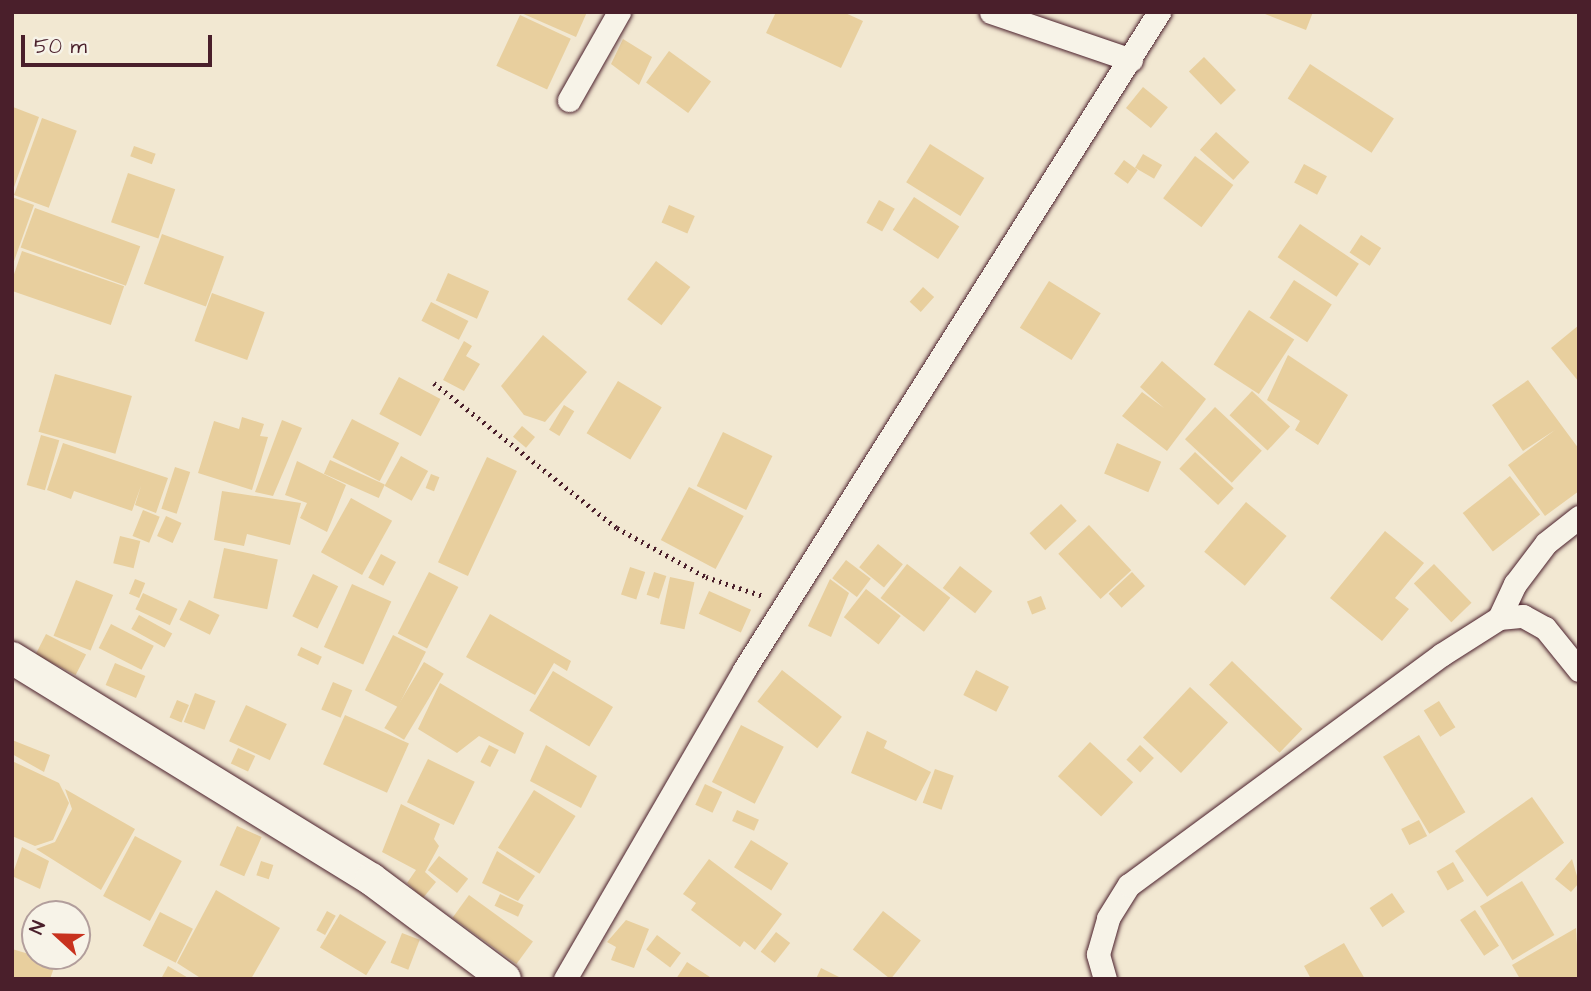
<!DOCTYPE html>
<html>
<head>
<meta charset="utf-8">
<style>
  body { margin:0 }
  #map { position:relative; width:1591px; height:991px; overflow:hidden; background:#f2e8d2; font-family:"Architects Daughter",sans-serif }
  div>[style] { position:absolute }
  .building>* { inset:0; background:#e8cf9e; transform-origin:0 0 }
  .path>* { height:4.5px; margin-top:-2.25px; transform-origin:0; background:repeating-linear-gradient(90deg,#4a1f2b 0 2px,transparent 0 7px) }
  .roads { filter:drop-shadow(0 0 2px #4a1f2b) drop-shadow(0 0 2px #4a1f2b) }
  .minor>* { height:23px; margin:-11.5px; padding:0 11.5px; transform-origin:11.5px; border-radius:11.5px; background:#f7f3e8 }
  .secondary>* { height:32px; margin:-16px; padding:0 16px; transform-origin:16px; border-radius:16px; background:#f7f3e8 }
  span { translate:-50% -50%; white-space:nowrap; text-align:center; line-height:1.15; -webkit-text-stroke:7px #f7f3e8; paint-order:stroke }
  .frame { position:absolute; inset:0; border:14px solid #4a1f2b; pointer-events:none }
  .north { position:absolute; left:21px; top:900px; width:70px; height:70px; box-sizing:border-box; background:#f7f3e8; border:2px solid #b29e9c; border-radius:50%; rotate:292deg; font-size:19px; font-weight:700; line-height:28px; text-align:center; color:#4a1f2b }
  .north::after { content:''; display:block; margin:auto; width:24px; height:32px; background:#c8321e; clip-path:polygon(50% 0,100% 100%,50% 72%,0 100%) }
  .scale { position:absolute; left:21px; top:35px; width:191px; height:32px; box-sizing:border-box; border:4px solid #4a1f2b; border-top:0; padding-left:9px; font-size:21px; line-height:24px; white-space:nowrap; color:#4a1f2b; -webkit-text-stroke:5px #f7f3e8; paint-order:stroke }
</style>
</head>
<body>
<div id="map">
  <div class="building">
    <div style="clip-path:polygon(519px 12px,587px 12px,576px 37px)"></div>
    <div style="clip-path:polygon(776px 12px,843px 12px,863px 21px,841px 68px,766px 33px)"></div>
    <div style="clip-path:polygon(1260px 12px,1313px 12px,1306px 30px)"></div>
    <div style="left:520px;top:15px;width:56px;height:56px;rotate:25deg"></div>
    <div style="clip-path:polygon(623px 39px,652px 57px,639px 85px,611px 64px)"></div>
    <div style="left:669px;top:51px;width:52px;height:39px;rotate:36deg"></div>
    <div style="left:1204px;top:57px;width:46px;height:21px;rotate:46deg"></div>
    <div style="left:1310px;top:64px;width:100px;height:41px;rotate:33deg"></div>
    <div style="left:1143px;top:87px;width:32px;height:27px;rotate:39deg"></div>
    <div style="clip-path:polygon(13px 107px,39px 117px,13px 190px,12px 110px)"></div>
    <div style="left:42px;top:118px;width:37px;height:82px;rotate:20deg"></div>
    <div style="left:1216px;top:132px;width:45px;height:24px;rotate:42deg"></div>
    <div style="left:930px;top:144px;width:64px;height:45px;rotate:32deg"></div>
    <div style="left:134px;top:146px;width:23px;height:11px;rotate:20deg"></div>
    <div style="left:1143px;top:154px;width:22px;height:16px;rotate:30deg"></div>
    <div style="left:1195px;top:156px;width:48px;height:53px;rotate:37deg"></div>
    <div style="left:1124px;top:160px;width:17px;height:17px;rotate:36deg"></div>
    <div style="left:1304px;top:164px;width:26px;height:21px;rotate:28deg"></div>
    <div style="left:128px;top:173px;width:50px;height:52px;rotate:19deg"></div>
    <div style="clip-path:polygon(12px 197px,34px 205px,13px 264px,12px 264px)"></div>
    <div style="left:914px;top:197px;width:54px;height:39px;rotate:33deg"></div>
    <div style="left:879px;top:200px;width:18px;height:26px;rotate:29deg"></div>
    <div style="left:669px;top:205px;width:28px;height:19px;rotate:23deg"></div>
    <div style="left:35px;top:208px;width:112px;height:42px;rotate:20deg"></div>
    <div style="left:1300px;top:224px;width:71px;height:40px;rotate:34deg"></div>
    <div style="left:162px;top:234px;width:66px;height:53px;rotate:20deg"></div>
    <div style="left:1361px;top:235px;width:24px;height:21px;rotate:33deg"></div>
    <div style="left:22px;top:251px;width:108px;height:41px;rotate:19deg"></div>
    <div style="left:656px;top:261px;width:43px;height:48px;rotate:37deg"></div>
    <div style="left:448px;top:273px;width:45px;height:30px;rotate:24deg"></div>
    <div style="left:1294px;top:280px;width:45px;height:45px;rotate:33deg"></div>
    <div style="left:1049px;top:281px;width:61px;height:55px;rotate:32deg"></div>
    <div style="left:923px;top:287px;width:15px;height:20px;rotate:42deg"></div>
    <div style="left:212px;top:293px;width:56px;height:51px;rotate:20deg"></div>
    <div style="left:431px;top:302px;width:42px;height:21px;rotate:27deg"></div>
    <div style="left:1249px;top:310px;width:54px;height:65px;rotate:33deg"></div>
    <div style="clip-path:polygon(1579px 325px,1579px 382px,1551px 348px)"></div>
    <div style="clip-path:polygon(543px 335px,587px 372px,545px 422px,524px 415px,501px 386px)"></div>
    <div style="clip-path:polygon(464px 341px,472px 346px,466px 356px,480px 364px,464px 391px,443px 380px)"></div>
    <div style="clip-path:polygon(1288px 355px,1348px 395px,1318px 445px,1295px 430px,1300px 421px,1267px 400px)"></div>
    <div style="clip-path:polygon(1162px 361px,1206px 399px,1167px 451px,1122px 416px,1142px 392px,1164px 408px,1140px 387px)"></div>
    <div style="left:55px;top:374px;width:80px;height:60px;rotate:16deg"></div>
    <div style="left:399px;top:377px;width:47px;height:42px;rotate:28deg"></div>
    <div style="clip-path:polygon(1528px 380px,1579px 449px,1579px 491px,1545px 516px,1508px 465px,1555px 430px,1523px 451px,1492px 405px)"></div>
    <div style="left:618px;top:381px;width:51px;height:61px;rotate:31deg"></div>
    <div style="left:1252px;top:391px;width:52px;height:33px;rotate:43deg"></div>
    <div style="left:564px;top:405px;width:12px;height:29px;rotate:31deg"></div>
    <div style="left:1215px;top:407px;width:64px;height:44px;rotate:43deg"></div>
    <div style="clip-path:polygon(242px 417px,264px 424px,260px 436px,268px 437px,252px 490px,198px 473px,214px 421px,239px 429px)"></div>
    <div style="left:352px;top:419px;width:53px;height:43px;rotate:27deg"></div>
    <div style="clip-path:polygon(282px 420px,302px 428px,273px 496px,255px 492px)"></div>
    <div style="left:522px;top:426px;width:17px;height:14px;rotate:40deg"></div>
    <div style="left:723px;top:432px;width:55px;height:60px;rotate:26deg"></div>
    <div style="left:41px;top:435px;width:19px;height:52px;rotate:16deg"></div>
    <div style="clip-path:polygon(63px 443px,168px 478px,156px 513px,135px 505px,141px 486px,132px 511px,74px 491px,71px 499px,47px 490px)"></div>
    <div style="left:1117px;top:443px;width:48px;height:33px;rotate:23deg"></div>
    <div style="left:1195px;top:452px;width:53px;height:23px;rotate:43deg"></div>
    <div style="left:401px;top:456px;width:31px;height:34px;rotate:29deg"></div>
    <div style="left:487px;top:457px;width:33px;height:116px;rotate:25deg"></div>
    <div style="left:330px;top:460px;width:60px;height:15px;rotate:24deg"></div>
    <div style="clip-path:polygon(297px 461px,346px 485px,327px 532px,300px 518px,307px 503px,285px 495px)"></div>
    <div style="left:175px;top:467px;width:16px;height:44px;rotate:18deg"></div>
    <div style="left:431px;top:474px;width:9px;height:15px;rotate:21deg"></div>
    <div style="left:1510px;top:476px;width:49px;height:60px;rotate:52deg"></div>
    <div style="left:689px;top:487px;width:62px;height:60px;rotate:28deg"></div>
    <div style="clip-path:polygon(222px 491px,301px 503px,290px 545px,247px 534px,244px 546px,214px 540px)"></div>
    <div style="left:351px;top:498px;width:47px;height:62px;rotate:29deg"></div>
    <div style="left:1246px;top:502px;width:53px;height:65px;rotate:40deg"></div>
    <div style="left:1061px;top:504px;width:23px;height:43px;rotate:47deg"></div>
    <div style="left:143px;top:510px;width:18px;height:28px;rotate:22deg"></div>
    <div style="left:166px;top:516px;width:17px;height:22px;rotate:24deg"></div>
    <div style="left:1089px;top:525px;width:62px;height:42px;rotate:47deg"></div>
    <div style="clip-path:polygon(1385px 531px,1424px 563px,1395px 598px,1409px 609px,1382px 641px,1330px 598px)"></div>
    <div style="left:120px;top:536px;width:21px;height:28px;rotate:14deg"></div>
    <div style="left:878px;top:544px;width:32px;height:30px;rotate:39deg"></div>
    <div style="left:224px;top:548px;width:55px;height:51px;rotate:12deg"></div>
    <div style="left:381px;top:554px;width:17px;height:27px;rotate:28deg"></div>
    <div style="left:846px;top:560px;width:31px;height:23px;rotate:37deg"></div>
    <div style="left:907px;top:564px;width:55px;height:43px;rotate:38deg"></div>
    <div style="left:1434px;top:564px;width:54px;height:28px;rotate:46deg"></div>
    <div style="left:960px;top:566px;width:41px;height:28px;rotate:38deg"></div>
    <div style="left:630px;top:567px;width:16px;height:29px;rotate:18deg"></div>
    <div style="left:429px;top:572px;width:33px;height:69px;rotate:27deg"></div>
    <div style="left:654px;top:572px;width:13px;height:24px;rotate:18deg"></div>
    <div style="left:1132px;top:572px;width:19px;height:32px;rotate:47deg"></div>
    <div style="left:313px;top:574px;width:28px;height:47px;rotate:26deg"></div>
    <div style="left:670px;top:577px;width:25px;height:48px;rotate:12deg"></div>
    <div style="left:135px;top:579px;width:11px;height:16px;rotate:22deg"></div>
    <div style="clip-path:polygon(830px 579px,849px 593px,831px 637px,808px 626px)"></div>
    <div style="left:76px;top:580px;width:40px;height:60px;rotate:22deg"></div>
    <div style="left:352px;top:584px;width:43px;height:69px;rotate:24deg"></div>
    <div style="left:866px;top:589px;width:44px;height:36px;rotate:38deg"></div>
    <div style="left:709px;top:591px;width:46px;height:25px;rotate:24deg"></div>
    <div style="left:143px;top:593px;width:38px;height:18px;rotate:25deg"></div>
    <div style="left:1041px;top:596px;width:14px;height:15px;rotate:69deg"></div>
    <div style="left:189px;top:600px;width:34px;height:22px;rotate:26deg"></div>
    <div style="clip-path:polygon(490px 614px,571px 661px,567px 671px,554px 663px,535px 695px,466px 657px)"></div>
    <div style="left:139px;top:615px;width:38px;height:16px;rotate:29deg"></div>
    <div style="left:111px;top:624px;width:48px;height:27px;rotate:27deg"></div>
    <div style="left:46px;top:634px;width:45px;height:23px;rotate:27deg"></div>
    <div style="left:393px;top:635px;width:37px;height:62px;rotate:27deg"></div>
    <div style="left:301px;top:647px;width:23px;height:9px;rotate:25deg"></div>
    <div style="left:1232px;top:661px;width:98px;height:33px;rotate:44deg"></div>
    <div style="left:424px;top:662px;width:23px;height:77px;rotate:31deg"></div>
    <div style="left:115px;top:663px;width:33px;height:24px;rotate:23deg"></div>
    <div style="left:782px;top:670px;width:76px;height:40px;rotate:38deg"></div>
    <div style="left:976px;top:670px;width:37px;height:28px;rotate:27deg"></div>
    <div style="left:553px;top:671px;width:70px;height:46px;rotate:31deg"></div>
    <div style="left:333px;top:682px;width:21px;height:30px;rotate:23deg"></div>
    <div style="clip-path:polygon(440px 683px,524px 733px,515px 754px,479px 736px,457px 753px,418px 729px)"></div>
    <div style="left:1190px;top:687px;width:52px;height:69px;rotate:43deg"></div>
    <div style="left:195px;top:693px;width:22px;height:31px;rotate:21deg"></div>
    <div style="left:177px;top:700px;width:13px;height:19px;rotate:23deg"></div>
    <div style="left:1439px;top:701px;width:31px;height:18px;rotate:58deg"></div>
    <div style="left:246px;top:705px;width:45px;height:40px;rotate:25deg"></div>
    <div style="left:345px;top:715px;width:70px;height:54px;rotate:24deg"></div>
    <div style="left:741px;top:725px;width:48px;height:64px;rotate:27deg"></div>
    <div style="clip-path:polygon(867px 731px,887px 741px,884px 748px,931px 772px,916px 801px,851px 773px)"></div>
    <div style="left:1419px;top:735px;width:90px;height:42px;rotate:59deg"></div>
    <div style="clip-path:polygon(12px 740px,50px 755px,44px 772px,12px 754px)"></div>
    <div style="left:1090px;top:742px;width:59px;height:47px;rotate:43deg"></div>
    <div style="left:489px;top:745px;width:11px;height:19px;rotate:27deg"></div>
    <div style="clip-path:polygon(546px 745px,597px 776px,581px 808px,530px 781px)"></div>
    <div style="left:1140px;top:745px;width:19px;height:20px;rotate:43deg"></div>
    <div style="left:238px;top:748px;width:19px;height:17px;rotate:25deg"></div>
    <div style="left:428px;top:759px;width:52px;height:48px;rotate:26deg"></div>
    <div style="clip-path:polygon(12px 761px,59px 783px,69px 803px,53px 840px,35px 846px,12px 836px)"></div>
    <div style="left:935px;top:769px;width:20px;height:36px;rotate:20deg"></div>
    <div style="left:705px;top:784px;width:19px;height:23px;rotate:25deg"></div>
    <div style="clip-path:polygon(65px 789px,135px 829px,101px 890px,36px 849px,55px 842px,72px 809px)"></div>
    <div style="left:534px;top:790px;width:49px;height:68px;rotate:32deg"></div>
    <div style="left:1532px;top:797px;width:56px;height:94px;rotate:55deg"></div>
    <div style="clip-path:polygon(401px 804px,440px 824px,434px 839px,439px 846px,425px 872px,436px 882px,423px 898px,407px 883px,416px 870px,382px 852px)"></div>
    <div style="left:737px;top:810px;width:24px;height:12px;rotate:24deg"></div>
    <div style="left:1419px;top:820px;width:18px;height:20px;rotate:63deg"></div>
    <div style="left:237px;top:826px;width:27px;height:43px;rotate:24deg"></div>
    <div style="left:135px;top:836px;width:53px;height:68px;rotate:28deg"></div>
    <div style="left:751px;top:840px;width:44px;height:32px;rotate:32deg"></div>
    <div style="clip-path:polygon(22px 847px,49px 861px,40px 889px,12px 876px)"></div>
    <div style="clip-path:polygon(497px 851px,535px 876px,518px 901px,482px 883px)"></div>
    <div style="left:439px;top:856px;width:37px;height:18px;rotate:38deg"></div>
    <div style="clip-path:polygon(709px 859px,782px 914px,755px 950px,744px 941px,740px 947px,691px 910px,696px 903px,683px 894px)"></div>
    <div style="clip-path:polygon(1572px 859px,1579px 883px,1571px 892px,1555px 879px)"></div>
    <div style="left:261px;top:861px;width:13px;height:15px;rotate:18deg"></div>
    <div style="left:1453px;top:862px;width:22px;height:19px;rotate:60deg"></div>
    <div style="left:1522px;top:881px;width:63px;height:49px;rotate:59deg"></div>
    <div style="clip-path:polygon(216px 890px,280px 928px,251px 979px,202px 979px,177px 963px)"></div>
    <div style="left:1392px;top:893px;width:23px;height:27px;rotate:56deg"></div>
    <div style="left:500px;top:894px;width:26px;height:13px;rotate:25deg"></div>
    <div style="left:469px;top:895px;width:79px;height:28px;rotate:36deg"></div>
    <div style="left:1475px;top:910px;width:43px;height:18px;rotate:56deg"></div>
    <div style="left:327px;top:911px;width:10px;height:22px;rotate:29deg"></div>
    <div style="left:883px;top:911px;width:48px;height:49px;rotate:38deg"></div>
    <div style="left:160px;top:912px;width:37px;height:38px;rotate:27deg"></div>
    <div style="left:340px;top:914px;width:54px;height:39px;rotate:31deg"></div>
    <div style="clip-path:polygon(626px 920px,649px 929px,634px 968px,611px 960px,616px 947px,607px 942px)"></div>
    <div style="clip-path:polygon(1576px 928px,1579px 979px,1520px 979px,1512px 965px)"></div>
    <div style="left:776px;top:932px;width:18px;height:25px;rotate:38deg"></div>
    <div style="left:402px;top:933px;width:19px;height:32px;rotate:21deg"></div>
    <div style="left:657px;top:935px;width:30px;height:18px;rotate:37deg"></div>
    <div style="clip-path:polygon(1344px 943px,1365px 979px,1311px 979px,1304px 966px)"></div>
    <div style="clip-path:polygon(12px 949px,56px 962px,50px 979px,12px 979px)"></div>
    <div style="clip-path:polygon(687px 962px,713px 979px,676px 979px)"></div>
    <div style="clip-path:polygon(168px 966px,190px 979px,161px 979px)"></div>
    <div style="clip-path:polygon(821px 968px,843px 979px,816px 979px)"></div>
  </div>
  <div class="path">
    <div style="left:434px;top:383px;width:233px;rotate:38.4deg"></div>
    <div style="left:617px;top:528px;width:102px;rotate:28.8deg"></div>
    <div style="left:706px;top:577px;width:60px;rotate:18.4deg"></div>
  </div>
  <div class="roads">
    <div class="minor">
      <div style="left:991px;top:12px;width:148px;rotate:18.9deg"></div>
      <div style="left:569px;top:100px;width:101px;rotate:-60.4deg"></div>
      <div style="left:1499px;top:618px;width:38px;rotate:-65deg"></div>
      <div style="left:1515px;top:584px;width:51px;rotate:-52.9deg"></div>
      <div style="left:1546px;top:543px;width:42px;rotate:-38.2deg"></div>
      <div style="left:565px;top:979px;width:357px;rotate:-59.9deg"></div>
      <div style="left:744px;top:670px;width:778px;rotate:-57.76deg"></div>
      <div style="left:1105px;top:979px;width:26px;rotate:-106deg"></div>
      <div style="left:1098px;top:954px;width:37px;rotate:-74deg"></div>
      <div style="left:1108px;top:918px;width:39px;rotate:-58deg"></div>
      <div style="left:1129px;top:885px;width:388px;rotate:-36.4deg"></div>
      <div style="left:1441px;top:655px;width:69px;rotate:-32.5deg"></div>
      <div style="left:1499px;top:618px;width:24px;rotate:-5deg"></div>
      <div style="left:1523px;top:616px;width:25px;rotate:29deg"></div>
      <div style="left:1545px;top:628px;width:54px;rotate:51deg"></div>
    </div>
    <div class="secondary">
      <div style="left:12px;top:658px;width:422px;rotate:31.6deg"></div>
      <div style="left:371px;top:879px;width:167px;rotate:36.7deg"></div>
    </div>
  </div>
  <div class="frame"></div>
  <div class="north">N</div>
  <div class="scale">50 m</div>
</div>
</body>
</html>
